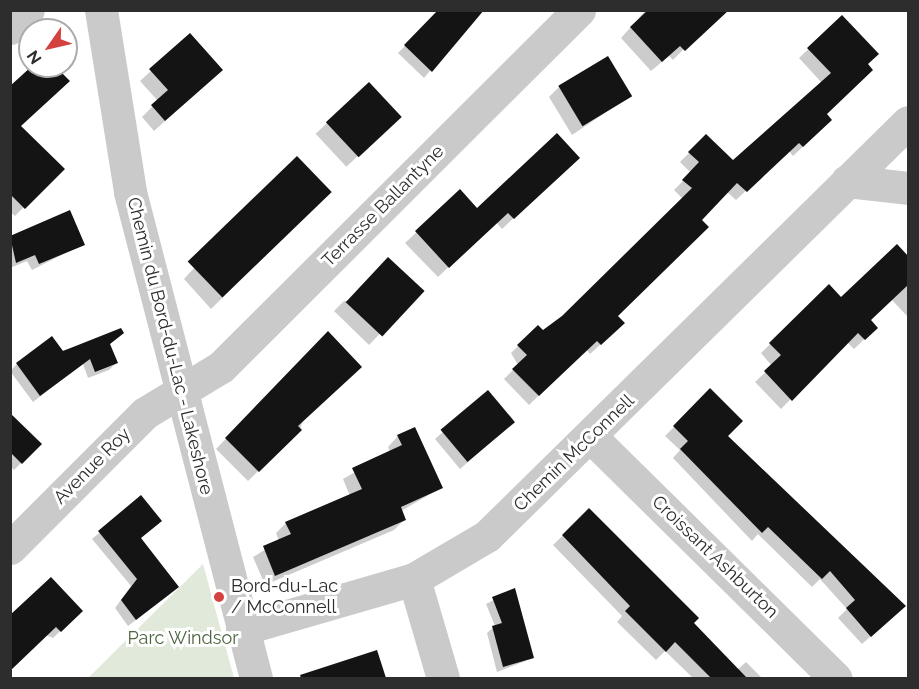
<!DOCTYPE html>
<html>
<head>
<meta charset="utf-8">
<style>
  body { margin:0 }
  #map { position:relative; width:919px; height:689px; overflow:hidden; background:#fff; font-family:Raleway,sans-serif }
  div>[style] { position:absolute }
  .green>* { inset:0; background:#e1e9db }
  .shadow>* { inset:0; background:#0003; transform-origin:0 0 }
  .building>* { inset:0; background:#141414; transform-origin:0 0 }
  .minor>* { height:33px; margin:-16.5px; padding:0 16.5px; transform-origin:16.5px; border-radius:16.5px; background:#cacaca }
  .dots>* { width:16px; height:16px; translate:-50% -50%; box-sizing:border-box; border:3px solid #fff; border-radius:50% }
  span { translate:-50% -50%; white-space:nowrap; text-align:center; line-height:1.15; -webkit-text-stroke:6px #fff; paint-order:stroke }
  .street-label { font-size:18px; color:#2d2d2d }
  .poi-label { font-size:18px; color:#2d2d2d }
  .left { translate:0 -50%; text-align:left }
  .park-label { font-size:18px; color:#4c643f }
  .frame { position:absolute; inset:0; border:12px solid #2d2d2d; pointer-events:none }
  .north { position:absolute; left:18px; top:18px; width:60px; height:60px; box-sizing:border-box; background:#fff; border:2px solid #ababab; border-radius:50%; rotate:236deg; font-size:16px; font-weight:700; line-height:24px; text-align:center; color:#2d2d2d }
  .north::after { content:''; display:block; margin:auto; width:21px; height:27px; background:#d4423f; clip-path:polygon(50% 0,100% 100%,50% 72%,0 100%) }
</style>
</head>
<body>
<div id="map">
  <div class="green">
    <div style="clip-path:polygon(203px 564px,234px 678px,88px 678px)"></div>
  </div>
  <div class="shadow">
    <div style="clip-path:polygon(440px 10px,474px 19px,424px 78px,398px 53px)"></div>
    <div style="clip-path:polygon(646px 10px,722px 10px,673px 60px,669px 56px,651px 71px,621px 38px)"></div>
    <div style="clip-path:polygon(842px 17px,821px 130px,793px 156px,789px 151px,736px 200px,727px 192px,616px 316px,613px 333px,590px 354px,586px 349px,529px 405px,504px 379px,518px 365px,511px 353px,538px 327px,543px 332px,563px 317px,683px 199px,674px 190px,691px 173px,680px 162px,706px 136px,733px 162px,822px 83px,799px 58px)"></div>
    <div style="clip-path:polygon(190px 35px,210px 81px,154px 131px,142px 117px,158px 101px,140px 81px)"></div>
    <div style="clip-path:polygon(34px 66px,63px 66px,20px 127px,62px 169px,15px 216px,10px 212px,10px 88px)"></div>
    <div style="left:369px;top:84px;width:45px;height:73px;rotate:47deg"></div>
    <div style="clip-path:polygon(559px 87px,630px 96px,572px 135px,549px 97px)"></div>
    <div style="clip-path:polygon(286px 168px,330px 192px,211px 309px,184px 279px)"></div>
    <div style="clip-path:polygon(567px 168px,502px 229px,496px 222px,438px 277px,405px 243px,460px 192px,477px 210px)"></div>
    <div style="clip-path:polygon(10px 237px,83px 244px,32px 270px,27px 261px,10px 268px)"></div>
    <div style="clip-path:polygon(908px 259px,908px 317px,891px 299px,869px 320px,876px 328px,854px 349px,847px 342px,781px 409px,755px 382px,772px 366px,761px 353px,829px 286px,841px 299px)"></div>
    <div style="clip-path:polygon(421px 291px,369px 345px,334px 311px,344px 301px)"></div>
    <div style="clip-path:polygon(122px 333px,109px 345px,116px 363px,109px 370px,88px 378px,83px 364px,33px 402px,10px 371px,17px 364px)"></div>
    <div style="clip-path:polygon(328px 333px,300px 430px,248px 481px,216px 449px)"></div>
    <div style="clip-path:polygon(710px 391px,726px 436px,895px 615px,862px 644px,838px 618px,847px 609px,820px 579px,812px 587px,758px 534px,752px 541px,673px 458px,680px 450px,665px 436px)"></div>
    <div style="clip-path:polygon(488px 392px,506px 429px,460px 469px,435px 439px)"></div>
    <div style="clip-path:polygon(10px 415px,40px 444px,14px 470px,10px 466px)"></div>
    <div style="clip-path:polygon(398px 436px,441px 488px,401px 511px,405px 519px,394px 530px,265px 585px,253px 557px,279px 541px,276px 533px,286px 523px,350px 496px,343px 479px,390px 452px,388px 447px)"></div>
    <div style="clip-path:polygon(141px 498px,140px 539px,170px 594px,128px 626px,115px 608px,131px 586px,92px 539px)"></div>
    <div style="clip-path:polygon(589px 510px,737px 670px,746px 662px,762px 678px,693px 678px,665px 651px,656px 660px,617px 622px,622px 616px,553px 545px)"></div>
    <div style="clip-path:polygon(514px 590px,533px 658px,497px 672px,487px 633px,495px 626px,486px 604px)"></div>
    <div style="clip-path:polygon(81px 611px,53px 638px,10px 621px)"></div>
    <div style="clip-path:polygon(376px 651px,385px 678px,311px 678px,320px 670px)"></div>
  </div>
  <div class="building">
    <div style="clip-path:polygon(438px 10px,484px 10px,432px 72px,404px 45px)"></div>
    <div style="clip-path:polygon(648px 10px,729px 10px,685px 51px,680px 46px,662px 62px,630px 27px)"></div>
    <div style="clip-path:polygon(842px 15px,879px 54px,868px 64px,873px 70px,827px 114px,832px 120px,803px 147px,799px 143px,747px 192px,737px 183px,702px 220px,709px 227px,618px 316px,625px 323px,601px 345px,597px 341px,539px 396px,512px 369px,527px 355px,517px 345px,538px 325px,543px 330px,562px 316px,692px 188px,682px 180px,699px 162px,688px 152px,706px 134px,733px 160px,831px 73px,807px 48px)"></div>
    <div style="clip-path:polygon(190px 33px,223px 70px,165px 121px,151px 105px,168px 90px,149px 69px)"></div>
    <div style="left:608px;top:56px;width:47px;height:58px;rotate:59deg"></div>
    <div style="clip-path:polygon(32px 66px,55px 66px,70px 81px,21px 126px,65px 169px,25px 209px,10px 194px,10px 86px)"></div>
    <div style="left:369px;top:82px;width:48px;height:59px;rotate:47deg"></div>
    <div style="clip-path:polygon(557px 133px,580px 158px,514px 219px,508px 213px,449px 268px,415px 231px,460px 189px,477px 208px)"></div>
    <div style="left:297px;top:156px;width:50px;height:152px;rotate:46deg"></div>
    <div style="clip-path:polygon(70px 210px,85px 245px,39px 264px,35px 255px,16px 263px,10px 236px)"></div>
    <div style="clip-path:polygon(897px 244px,909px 257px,909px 284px,871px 320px,878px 328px,865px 340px,858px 333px,792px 401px,764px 371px,781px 355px,769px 343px,829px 284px,841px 297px)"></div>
    <div style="left:388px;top:257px;width:50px;height:62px;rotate:43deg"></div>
    <div style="clip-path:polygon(121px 328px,124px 333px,110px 344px,118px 363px,95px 372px,90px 359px,40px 396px,16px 363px,52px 336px,63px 351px)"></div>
    <div style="clip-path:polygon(328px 331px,362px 367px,298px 426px,302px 430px,259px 472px,225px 438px)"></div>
    <div style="clip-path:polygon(710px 388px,743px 421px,728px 436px,906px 606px,871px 637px,846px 608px,855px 600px,830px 571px,822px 579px,768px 527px,762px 533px,680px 449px,688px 441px,673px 426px)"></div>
    <div style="left:488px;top:390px;width:42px;height:62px;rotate:50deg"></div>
    <div style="clip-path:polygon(10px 413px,42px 444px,22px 464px,10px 452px)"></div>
    <div style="clip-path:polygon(415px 427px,443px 488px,401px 507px,406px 520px,275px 576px,263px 546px,291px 534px,285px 522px,362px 489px,352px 468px,402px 445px,397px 435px)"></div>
    <div style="clip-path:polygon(141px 495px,162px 521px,141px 538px,179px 587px,136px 620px,121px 600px,137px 579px,98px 531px)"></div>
    <div style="clip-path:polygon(589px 508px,699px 618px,694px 623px,747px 678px,711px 678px,675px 642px,666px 652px,625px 611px,630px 606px,562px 535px)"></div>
    <div style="clip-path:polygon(51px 577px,83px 611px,61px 632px,56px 627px,10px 671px,10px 615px)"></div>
    <div style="clip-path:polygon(515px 588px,534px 658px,503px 667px,492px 626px,502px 623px,492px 597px)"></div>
    <div style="clip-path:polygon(377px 650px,386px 678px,301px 678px,300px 675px)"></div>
  </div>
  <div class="minor">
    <div style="left:101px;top:10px;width:184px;rotate:80.9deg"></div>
    <div style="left:130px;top:192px;width:502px;rotate:75.47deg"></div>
    <div style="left:10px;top:28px;width:25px;rotate:-45deg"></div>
    <div style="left:847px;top:181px;width:61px;rotate:6.5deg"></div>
    <div style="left:592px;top:438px;width:342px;rotate:44.6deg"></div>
    <div style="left:10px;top:548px;width:191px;rotate:-45deg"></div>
    <div style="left:145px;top:413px;width:89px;rotate:-31.2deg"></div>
    <div style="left:221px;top:367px;width:506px;rotate:-44.92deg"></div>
    <div style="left:414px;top:579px;width:103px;rotate:73.7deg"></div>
    <div style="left:242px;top:629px;width:179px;rotate:-16.2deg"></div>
    <div style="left:414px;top:579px;width:85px;rotate:-30.5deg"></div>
    <div style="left:487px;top:536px;width:590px;rotate:-44.52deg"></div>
  </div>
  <div class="dots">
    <div style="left:219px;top:597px;background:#d4423f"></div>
  </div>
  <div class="street-label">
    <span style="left:383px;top:206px;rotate:-45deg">Terrasse Ballantyne</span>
    <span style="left:170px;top:346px;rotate:76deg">Chemin du Bord-du-Lac - Lakeshore</span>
    <span style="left:574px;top:453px;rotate:-44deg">Chemin McConnell</span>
    <span style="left:92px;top:466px;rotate:-45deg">Avenue Roy</span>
    <span style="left:715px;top:557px;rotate:44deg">Croissant Ashburton</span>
  </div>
  <div class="poi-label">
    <span class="left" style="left:231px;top:597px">Bord-du-Lac<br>/ McConnell</span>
  </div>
  <div class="park-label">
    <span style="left:183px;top:638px">Parc Windsor</span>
  </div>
  <div class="frame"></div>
  <div class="north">N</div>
</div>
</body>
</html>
